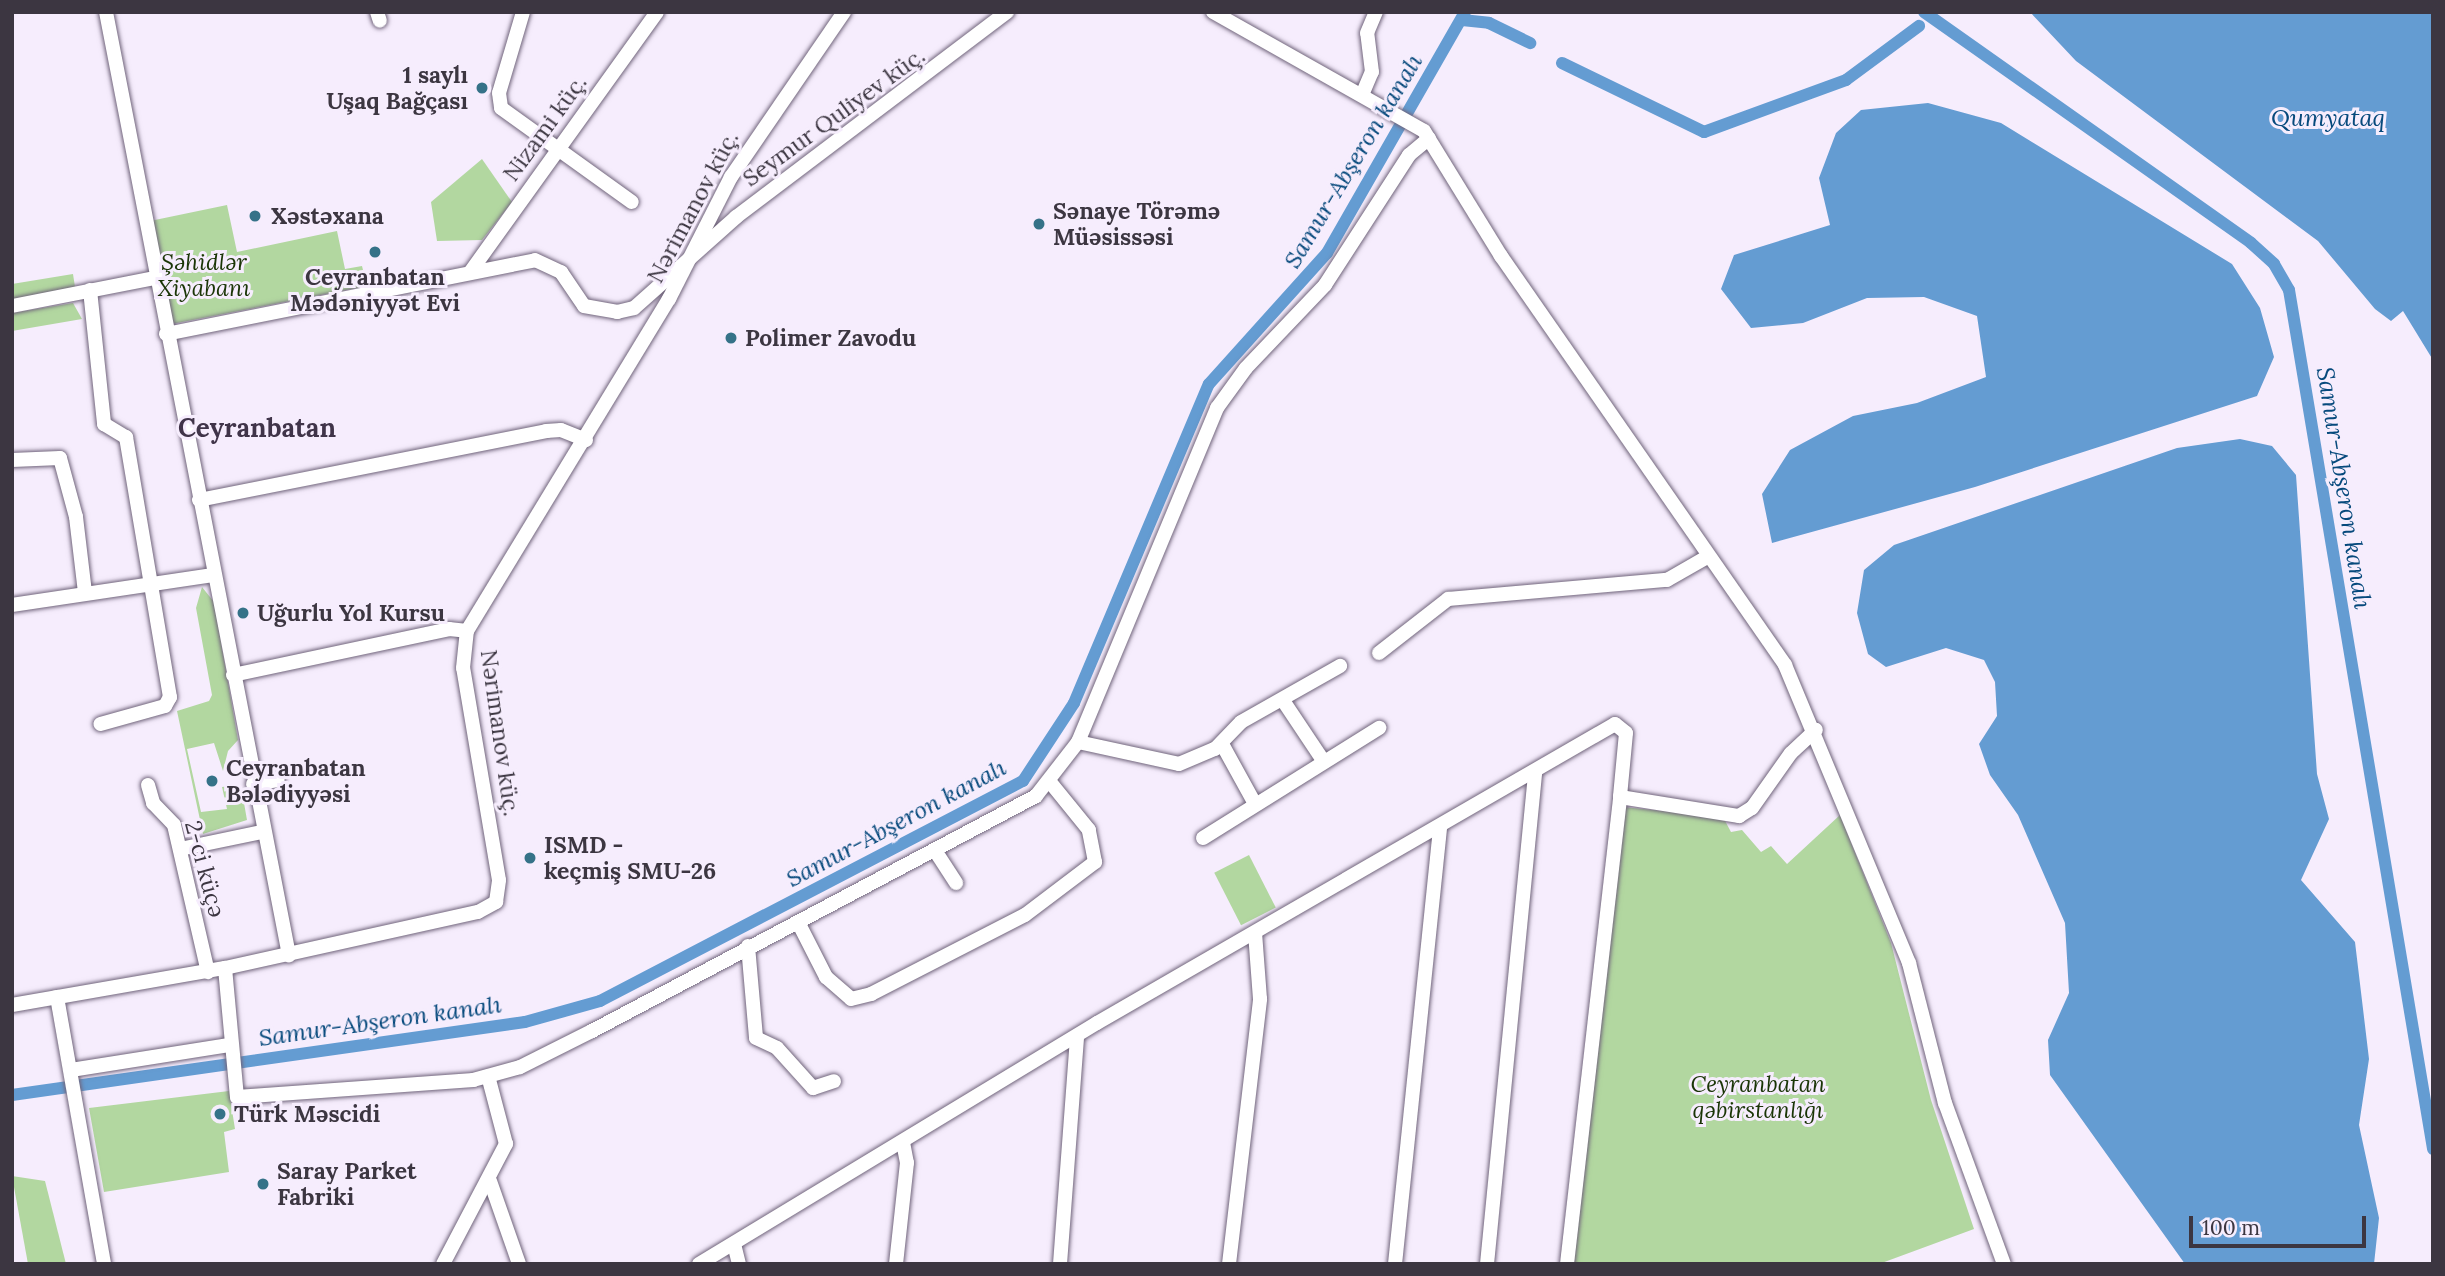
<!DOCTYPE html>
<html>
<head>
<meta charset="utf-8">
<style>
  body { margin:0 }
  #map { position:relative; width:2445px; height:1276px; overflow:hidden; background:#f6edfd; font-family:Lora,serif }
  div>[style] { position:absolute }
  .green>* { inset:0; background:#b2d7a0; transform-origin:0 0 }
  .water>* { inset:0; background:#649cd2 }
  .canal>* { height:12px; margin:-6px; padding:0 6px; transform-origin:6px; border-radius:6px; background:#649cd2 }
  .roads { filter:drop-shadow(0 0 2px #70647b) drop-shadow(0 0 2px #70647b) }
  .street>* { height:14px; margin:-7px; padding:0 7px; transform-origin:7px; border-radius:7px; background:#fff }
  .dots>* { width:19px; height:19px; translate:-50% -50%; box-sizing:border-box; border:4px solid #f6edfd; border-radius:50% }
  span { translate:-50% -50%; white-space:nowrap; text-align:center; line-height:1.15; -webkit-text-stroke:6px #f6edfd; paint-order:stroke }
  .poi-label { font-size:23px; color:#3c3641; font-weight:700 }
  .right { translate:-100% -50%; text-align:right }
  .left { translate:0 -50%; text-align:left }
  .street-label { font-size:23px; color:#3c3641 }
  .park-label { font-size:23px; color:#1a3506; font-style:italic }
  .water-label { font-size:24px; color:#06497c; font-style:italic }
  .quarter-label { font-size:26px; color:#403449; font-weight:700 }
  .frame { position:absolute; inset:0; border:14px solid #3c3641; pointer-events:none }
  .scale { position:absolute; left:2189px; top:1216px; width:177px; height:32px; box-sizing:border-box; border:4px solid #3c3641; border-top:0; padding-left:9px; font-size:21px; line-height:24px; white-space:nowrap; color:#3c3641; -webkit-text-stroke:5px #f6edfd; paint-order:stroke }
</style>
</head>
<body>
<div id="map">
  <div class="green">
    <div style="clip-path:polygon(482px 159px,512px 202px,482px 240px,437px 241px,431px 202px)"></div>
    <div style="clip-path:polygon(227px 205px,237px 252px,337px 231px,345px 269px,362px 266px,367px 286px,172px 324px,150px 221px)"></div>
    <div style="clip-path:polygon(73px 274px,75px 287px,12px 300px,12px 284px)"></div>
    <div style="clip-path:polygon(73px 303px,82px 319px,12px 331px,12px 313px)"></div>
    <div style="clip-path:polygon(202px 587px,214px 602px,238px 740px,228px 751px,223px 771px,214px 743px,187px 749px,201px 812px,227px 809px,222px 787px,230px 786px,244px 803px,247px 820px,203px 834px,177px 711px,209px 701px,212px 695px,196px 608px)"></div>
    <div style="clip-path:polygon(1623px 807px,1723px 817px,1731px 832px,1742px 830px,1761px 852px,1771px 846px,1787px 864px,1840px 815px,1891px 943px,1931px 1100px,1974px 1229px,1879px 1264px,1572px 1264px)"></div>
    <div style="left:1249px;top:855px;width:59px;height:39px;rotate:63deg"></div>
    <div style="clip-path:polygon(229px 1091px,235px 1129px,224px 1132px,229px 1172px,104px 1192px,89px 1108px)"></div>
    <div style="clip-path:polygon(12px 1176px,45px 1181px,66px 1264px,28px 1264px)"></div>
  </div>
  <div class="water">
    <div style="clip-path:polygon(2030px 12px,2433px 12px,2433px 360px,2403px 311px,2391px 321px,2375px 309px,2318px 241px,2076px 61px)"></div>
    <div style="clip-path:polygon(1928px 103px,2001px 123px,2232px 264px,2260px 308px,2274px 357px,2257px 396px,1975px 487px,1772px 543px,1762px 494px,1790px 450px,1853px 416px,1917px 403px,1986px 377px,1977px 316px,1924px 297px,1867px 298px,1803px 323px,1751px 328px,1721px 289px,1734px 255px,1830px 225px,1819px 178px,1836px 133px,1861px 110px)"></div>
    <div style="clip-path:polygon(2240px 439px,2272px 446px,2296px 475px,2317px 774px,2329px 819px,2301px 880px,2355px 942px,2369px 1059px,2359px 1125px,2379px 1218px,2374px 1264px,2185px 1264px,2050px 1075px,2048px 1040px,2069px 993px,2065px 923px,2018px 815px,1990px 775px,1979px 744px,1997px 716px,1995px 682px,1984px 660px,1946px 648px,1886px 667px,1868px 654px,1857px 613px,1864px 570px,1894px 545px,2177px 448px)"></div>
  </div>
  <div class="canal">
    <div style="left:1924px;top:12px;width:400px;rotate:35.2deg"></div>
    <div style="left:2251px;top:243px;width:31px;rotate:42deg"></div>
    <div style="left:2274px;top:264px;width:30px;rotate:60deg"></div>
    <div style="left:2289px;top:290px;width:871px;rotate:80.48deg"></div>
    <div style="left:1462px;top:20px;width:27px;rotate:6deg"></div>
    <div style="left:1489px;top:23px;width:46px;rotate:26deg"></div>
    <div style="left:1562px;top:63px;width:158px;rotate:25.9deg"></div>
    <div style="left:1704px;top:132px;width:151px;rotate:-20.1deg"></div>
    <div style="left:1846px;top:80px;width:91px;rotate:-36.5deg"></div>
    <div style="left:12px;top:1095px;width:518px;rotate:-8.1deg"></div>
    <div style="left:525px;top:1022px;width:78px;rotate:-15.6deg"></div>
    <div style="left:600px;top:1001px;width:477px;rotate:-27.5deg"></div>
    <div style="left:1023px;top:781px;width:93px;rotate:-56.8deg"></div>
    <div style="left:1074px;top:703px;width:346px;rotate:-67.1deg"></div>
    <div style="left:1209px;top:384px;width:176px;rotate:-48deg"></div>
    <div style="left:1327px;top:253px;width:278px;rotate:-60.2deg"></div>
  </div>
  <div class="roads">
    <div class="street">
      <div style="left:106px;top:12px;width:961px;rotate:79.02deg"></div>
      <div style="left:377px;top:12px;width:9px;rotate:72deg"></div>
      <div style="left:523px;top:12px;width:84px;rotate:106.5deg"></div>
      <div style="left:499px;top:93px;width:15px;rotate:82deg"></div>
      <div style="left:501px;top:108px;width:161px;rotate:35.7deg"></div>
      <div style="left:1213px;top:12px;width:242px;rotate:29.4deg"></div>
      <div style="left:1424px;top:131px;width:147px;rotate:58.4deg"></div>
      <div style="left:1501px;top:256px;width:498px;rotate:55.2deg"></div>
      <div style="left:1785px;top:665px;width:323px;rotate:67.4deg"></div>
      <div style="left:1909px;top:963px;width:145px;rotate:75.6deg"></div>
      <div style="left:1945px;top:1103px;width:171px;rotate:69.9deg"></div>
      <div style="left:1362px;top:95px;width:25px;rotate:-67deg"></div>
      <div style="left:1372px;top:72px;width:39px;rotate:-97deg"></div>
      <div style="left:1367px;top:33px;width:23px;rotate:-67deg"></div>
      <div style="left:471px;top:271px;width:319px;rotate:-54.3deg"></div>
      <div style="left:90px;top:290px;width:135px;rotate:84deg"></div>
      <div style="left:104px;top:424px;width:26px;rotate:31deg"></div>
      <div style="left:126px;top:437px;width:264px;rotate:80.4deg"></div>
      <div style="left:170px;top:697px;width:10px;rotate:119deg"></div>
      <div style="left:165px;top:706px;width:67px;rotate:164.5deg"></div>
      <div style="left:12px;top:306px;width:146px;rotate:-11.1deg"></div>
      <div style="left:166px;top:334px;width:376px;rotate:-11.3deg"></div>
      <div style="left:535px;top:260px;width:29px;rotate:25deg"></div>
      <div style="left:561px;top:272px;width:41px;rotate:55.9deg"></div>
      <div style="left:584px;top:306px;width:34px;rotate:10deg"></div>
      <div style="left:617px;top:312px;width:17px;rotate:-13deg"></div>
      <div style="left:634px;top:308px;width:137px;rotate:-41.7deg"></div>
      <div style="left:736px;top:217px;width:340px;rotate:-37.1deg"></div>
      <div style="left:12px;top:460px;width:48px;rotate:-2.4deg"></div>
      <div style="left:60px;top:458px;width:61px;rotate:74.8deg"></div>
      <div style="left:76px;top:517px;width:77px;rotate:83.2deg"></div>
      <div style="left:199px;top:500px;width:354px;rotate:-11.2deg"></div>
      <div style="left:546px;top:431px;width:15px;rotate:-4deg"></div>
      <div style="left:561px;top:430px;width:27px;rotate:22deg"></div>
      <div style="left:12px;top:605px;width:203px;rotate:-8.5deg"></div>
      <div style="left:1379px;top:653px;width:88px;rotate:-38deg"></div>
      <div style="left:1448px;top:599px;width:220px;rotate:-5deg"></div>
      <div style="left:1667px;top:580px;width:46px;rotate:-29.9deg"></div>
      <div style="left:233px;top:675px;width:221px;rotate:-12deg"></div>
      <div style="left:449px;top:629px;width:18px;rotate:6deg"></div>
      <div style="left:1284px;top:702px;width:69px;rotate:56.3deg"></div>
      <div style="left:1078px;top:742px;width:103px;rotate:12.3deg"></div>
      <div style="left:1179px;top:764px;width:39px;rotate:-23deg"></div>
      <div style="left:1215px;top:749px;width:37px;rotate:-46deg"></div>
      <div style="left:1241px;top:722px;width:114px;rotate:-29.5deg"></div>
      <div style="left:1222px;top:744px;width:66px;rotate:61.1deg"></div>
      <div style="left:253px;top:784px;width:25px;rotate:-9deg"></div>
      <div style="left:148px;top:785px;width:19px;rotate:74deg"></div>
      <div style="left:153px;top:803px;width:30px;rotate:46deg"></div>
      <div style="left:174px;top:825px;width:151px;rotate:77deg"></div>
      <div style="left:1203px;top:838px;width:208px;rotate:-32deg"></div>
      <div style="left:180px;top:849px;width:84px;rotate:-11.7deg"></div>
      <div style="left:936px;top:852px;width:37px;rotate:57deg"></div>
      <div style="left:798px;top:922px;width:62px;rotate:63deg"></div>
      <div style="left:826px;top:977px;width:33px;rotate:41deg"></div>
      <div style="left:851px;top:999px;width:21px;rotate:-14deg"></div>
      <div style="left:871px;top:994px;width:173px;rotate:-27.2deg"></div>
      <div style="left:1025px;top:915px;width:88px;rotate:-37.1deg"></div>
      <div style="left:1095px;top:862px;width:33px;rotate:-101deg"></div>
      <div style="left:1089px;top:830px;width:62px;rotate:-129.1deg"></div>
      <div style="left:748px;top:946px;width:92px;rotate:85deg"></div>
      <div style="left:756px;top:1038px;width:23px;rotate:25deg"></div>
      <div style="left:777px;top:1048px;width:54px;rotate:48deg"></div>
      <div style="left:813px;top:1088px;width:22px;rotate:-18deg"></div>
      <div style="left:225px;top:968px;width:130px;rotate:84.7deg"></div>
      <div style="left:237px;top:1097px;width:237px;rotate:-4.1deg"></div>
      <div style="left:473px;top:1080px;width:49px;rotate:-15.5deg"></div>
      <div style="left:520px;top:1067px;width:80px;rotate:-26.6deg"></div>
      <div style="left:592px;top:1031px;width:502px;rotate:-27.89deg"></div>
      <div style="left:1036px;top:796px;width:68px;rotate:-52.1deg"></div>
      <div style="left:1078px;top:742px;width:362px;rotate:-67.4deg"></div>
      <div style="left:1217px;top:408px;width:49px;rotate:-54.1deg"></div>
      <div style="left:1246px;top:368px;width:115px;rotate:-46.4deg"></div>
      <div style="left:1325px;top:285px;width:155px;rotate:-57.1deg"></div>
      <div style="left:1409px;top:155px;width:26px;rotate:-40deg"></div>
      <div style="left:57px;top:997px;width:271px;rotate:80deg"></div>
      <div style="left:12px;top:1005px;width:216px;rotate:-9.9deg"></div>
      <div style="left:225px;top:968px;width:259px;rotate:-12.5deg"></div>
      <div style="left:478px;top:912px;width:21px;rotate:-29deg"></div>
      <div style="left:496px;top:902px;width:22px;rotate:-82deg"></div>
      <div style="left:499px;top:880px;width:215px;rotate:-99.6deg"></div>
      <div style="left:463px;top:668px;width:37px;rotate:-84deg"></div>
      <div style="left:467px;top:631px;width:389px;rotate:-58.7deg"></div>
      <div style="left:669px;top:299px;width:137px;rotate:-63.1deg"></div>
      <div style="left:731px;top:177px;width:200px;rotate:-55.6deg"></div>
      <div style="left:71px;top:1070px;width:160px;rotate:-9deg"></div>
      <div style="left:490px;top:1181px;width:88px;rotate:70.7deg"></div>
      <div style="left:734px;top:1244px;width:21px;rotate:76deg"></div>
      <div style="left:443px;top:1264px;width:136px;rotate:-62.3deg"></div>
      <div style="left:506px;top:1144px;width:70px;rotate:-104.8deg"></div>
      <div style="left:699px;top:1264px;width:465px;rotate:-31.2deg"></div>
      <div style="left:1097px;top:1023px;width:598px;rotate:-29.99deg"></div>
      <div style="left:1615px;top:724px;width:14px;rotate:39deg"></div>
      <div style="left:1626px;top:733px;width:64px;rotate:95.4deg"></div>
      <div style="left:896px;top:1264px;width:102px;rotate:-83.8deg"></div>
      <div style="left:907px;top:1163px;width:21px;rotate:-101deg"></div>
      <div style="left:1060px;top:1264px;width:228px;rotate:-85.7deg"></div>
      <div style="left:1229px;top:1264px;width:267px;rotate:-83.3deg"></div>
      <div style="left:1260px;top:999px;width:66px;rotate:-94.3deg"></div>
      <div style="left:1395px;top:1264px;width:440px;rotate:-84.1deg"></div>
      <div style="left:1487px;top:1264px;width:494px;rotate:-84.4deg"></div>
      <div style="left:1567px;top:1264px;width:470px;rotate:-83.5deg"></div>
      <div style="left:1620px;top:797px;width:121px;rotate:9.1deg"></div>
      <div style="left:1739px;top:816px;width:15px;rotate:-32deg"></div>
      <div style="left:1752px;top:808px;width:67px;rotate:-54.7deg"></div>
      <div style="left:1791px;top:753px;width:34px;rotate:-43deg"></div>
    </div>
  </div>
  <div class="dots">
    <div style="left:482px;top:88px;background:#357288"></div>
    <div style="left:255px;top:216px;background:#357288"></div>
    <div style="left:1039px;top:224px;background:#357288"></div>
    <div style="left:375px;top:252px;background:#357288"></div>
    <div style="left:731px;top:338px;background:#357288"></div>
    <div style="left:243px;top:613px;background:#357288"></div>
    <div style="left:212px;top:781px;background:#357288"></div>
    <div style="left:530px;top:858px;background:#357288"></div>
    <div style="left:220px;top:1114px;background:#357288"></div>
    <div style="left:263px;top:1184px;background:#357288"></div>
  </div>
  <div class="poi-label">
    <span class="right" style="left:468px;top:88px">1 saylı<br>Uşaq Bağçası</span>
    <span class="left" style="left:1053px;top:224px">Sənaye Törəmə<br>Müəsissəsi</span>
    <span class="left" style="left:271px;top:216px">Xəstəxana</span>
    <span style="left:375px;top:290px">Ceyranbatan<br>Mədəniyyət Evi</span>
    <span class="left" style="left:745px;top:338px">Polimer Zavodu</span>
    <span class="left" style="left:257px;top:613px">Uğurlu Yol Kursu</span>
    <span class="left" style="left:226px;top:781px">Ceyranbatan<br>Bələdiyyəsi</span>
    <span class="left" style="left:544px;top:858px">ISMD -<br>keçmiş SMU-26</span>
    <span class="left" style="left:234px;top:1114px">Türk Məscidi</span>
    <span class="left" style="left:277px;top:1184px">Saray Parket<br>Fabriki</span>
  </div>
  <div class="street-label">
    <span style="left:834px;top:117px;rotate:-36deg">Seymur Quliyev küç.</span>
    <span style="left:545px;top:128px;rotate:-54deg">Nizami küç.</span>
    <span style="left:693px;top:207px;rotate:-62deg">Nərimanov küç.</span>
    <span style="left:500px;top:733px;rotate:82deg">Nərimanov küç.</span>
    <span style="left:205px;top:869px;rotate:75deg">2-ci küçə</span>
  </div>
  <div class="park-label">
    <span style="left:204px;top:275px">Şəhidlər<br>Xiyabanı</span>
    <span style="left:1758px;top:1097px">Ceyranbatan<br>qəbirstanlığı</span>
  </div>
  <div class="water-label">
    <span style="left:2328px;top:118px">Qumyataq</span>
    <span style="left:1353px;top:161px;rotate:-59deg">Samur-Abşeron kanalı</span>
    <span style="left:2344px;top:488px;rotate:81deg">Samur-Abşeron kanalı</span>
    <span style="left:896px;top:823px;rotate:-28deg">Samur-Abşeron kanalı</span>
    <span style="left:380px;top:1021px;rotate:-8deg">Samur-Abşeron kanalı</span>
  </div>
  <div class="quarter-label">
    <span style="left:257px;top:428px">Ceyranbatan</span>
  </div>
  <div class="frame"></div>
  <div class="scale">100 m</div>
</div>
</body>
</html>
